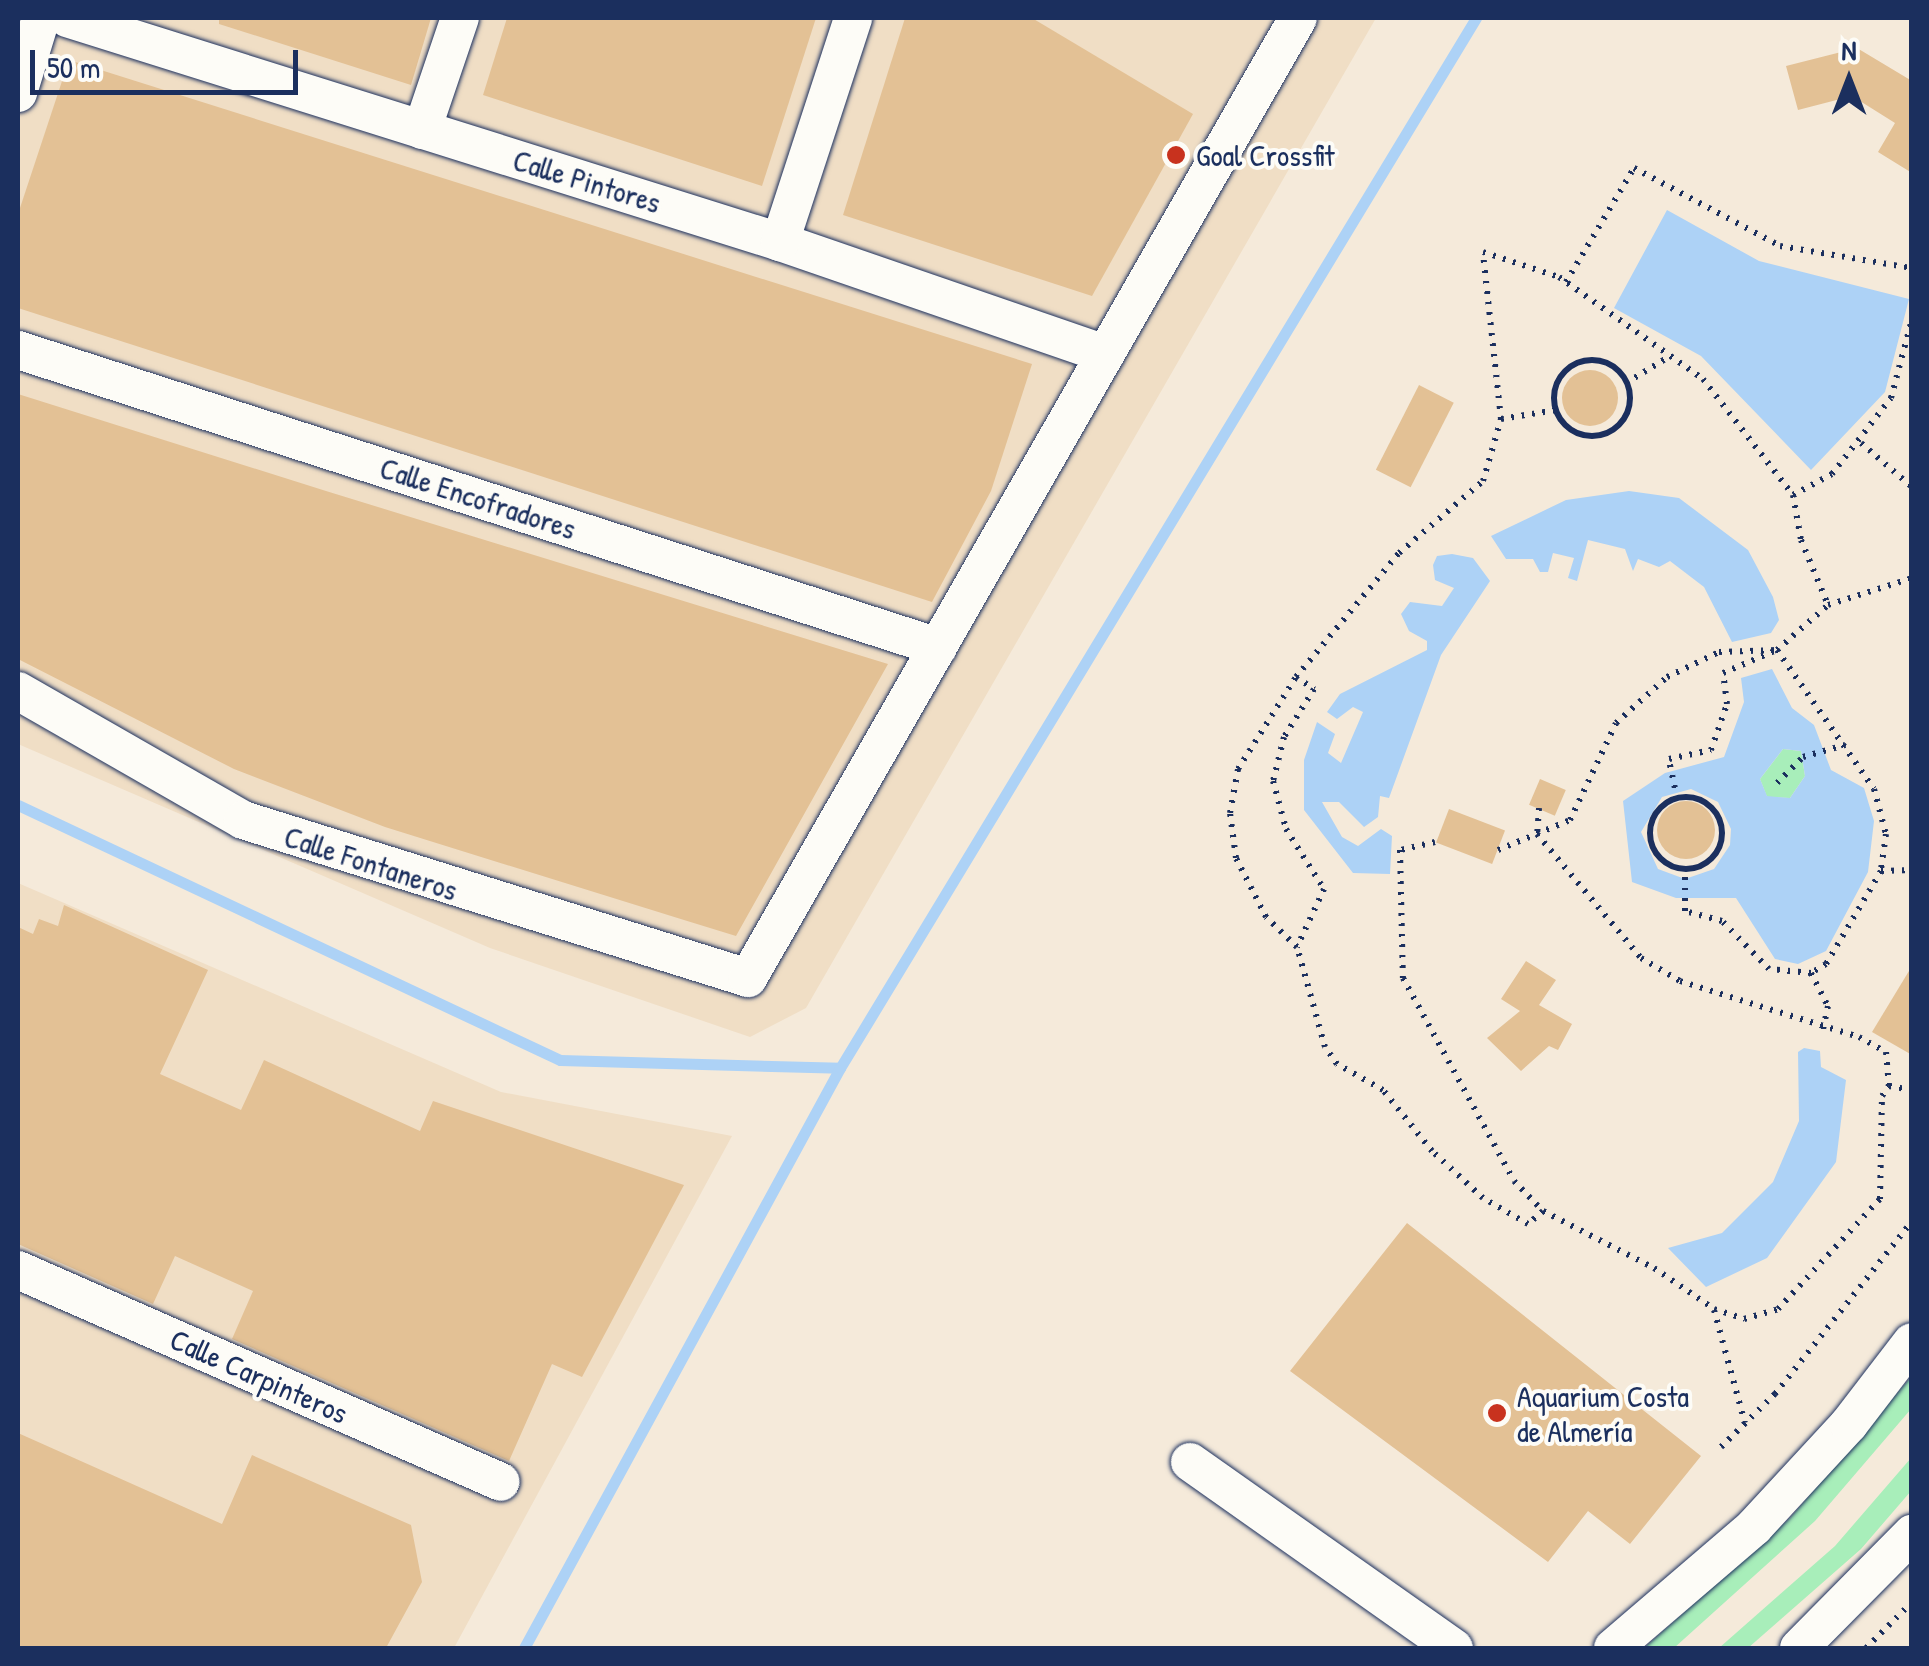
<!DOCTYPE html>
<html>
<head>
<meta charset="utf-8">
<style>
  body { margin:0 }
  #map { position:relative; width:1929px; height:1666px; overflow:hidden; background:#f5eada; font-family:"Patrick Hand",sans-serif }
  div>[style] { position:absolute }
  .built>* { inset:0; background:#f0dec5 }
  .green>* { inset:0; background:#a8eeba }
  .water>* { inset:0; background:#add2f6 }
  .stream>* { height:11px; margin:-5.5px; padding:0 5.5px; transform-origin:5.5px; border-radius:5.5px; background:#add2f6 }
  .building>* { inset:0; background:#e3c195; transform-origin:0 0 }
  .round { border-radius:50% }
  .path>* { height:6px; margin-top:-3px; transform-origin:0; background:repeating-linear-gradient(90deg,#1b2f5e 0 2.5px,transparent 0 10.5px) }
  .path>.ring { margin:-3px; padding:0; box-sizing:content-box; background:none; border:6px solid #1b2f5e; border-radius:50% }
  .roads { filter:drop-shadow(0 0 2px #1b2f5e) drop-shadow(0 0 2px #1b2f5e) }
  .minor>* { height:38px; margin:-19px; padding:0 19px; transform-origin:19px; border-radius:19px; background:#fdfcf7 }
  .dots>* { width:28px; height:28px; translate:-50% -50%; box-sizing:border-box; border:5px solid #fdfcf7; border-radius:50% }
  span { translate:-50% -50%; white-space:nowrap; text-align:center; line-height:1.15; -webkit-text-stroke:8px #fdfcf7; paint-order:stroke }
  .poi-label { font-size:30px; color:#1b2f5e }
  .left { translate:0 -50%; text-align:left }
  .street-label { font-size:30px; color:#1b2f5e }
  .frame { position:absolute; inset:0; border:20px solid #1b2f5e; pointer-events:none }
  .north { position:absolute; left:1799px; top:30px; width:100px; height:100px; -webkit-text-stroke:8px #fdfcf7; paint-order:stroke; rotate:0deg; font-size:28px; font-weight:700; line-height:40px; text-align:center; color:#1b2f5e }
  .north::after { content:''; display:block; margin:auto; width:35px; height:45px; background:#1b2f5e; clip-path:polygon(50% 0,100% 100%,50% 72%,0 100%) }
  .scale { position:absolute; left:30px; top:50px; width:268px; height:45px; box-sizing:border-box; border:5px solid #1b2f5e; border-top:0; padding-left:12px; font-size:30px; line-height:35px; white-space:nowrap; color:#1b2f5e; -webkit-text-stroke:8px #fdfcf7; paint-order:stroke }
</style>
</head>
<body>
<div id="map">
  <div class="built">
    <div style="clip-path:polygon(18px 18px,1376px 18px,806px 1008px,750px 1037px,490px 948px,18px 744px)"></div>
    <div style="clip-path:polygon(18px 883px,501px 1092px,732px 1136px,454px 1648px,18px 1648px)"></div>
  </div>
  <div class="green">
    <div style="clip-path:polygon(1783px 749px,1801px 751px,1805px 776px,1790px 798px,1767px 797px,1760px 779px)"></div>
    <div style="clip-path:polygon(1911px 1377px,1911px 1409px,1815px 1521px,1674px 1648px,1644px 1648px,1790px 1518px)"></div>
    <div style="clip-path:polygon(1911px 1458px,1911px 1491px,1861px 1549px,1748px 1648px,1719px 1648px,1835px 1546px)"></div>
  </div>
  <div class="water">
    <div style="clip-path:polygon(1667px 210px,1759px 261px,1909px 299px,1885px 392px,1811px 470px,1701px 356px,1614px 308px)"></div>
    <div style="clip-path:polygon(1629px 491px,1679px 498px,1748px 550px,1773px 597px,1779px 620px,1771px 633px,1732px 642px,1704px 587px,1670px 561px,1659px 567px,1638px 559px,1633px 571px,1625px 549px,1588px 540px,1577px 581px,1568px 578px,1574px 558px,1553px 553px,1548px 572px,1540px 572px,1533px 559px,1506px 559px,1491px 536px,1566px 500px)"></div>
    <div style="clip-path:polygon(1452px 554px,1473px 558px,1490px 581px,1441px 655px,1389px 798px,1380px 796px,1378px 817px,1364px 827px,1339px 802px,1322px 802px,1342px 837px,1358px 846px,1381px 829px,1392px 836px,1390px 874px,1353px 873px,1304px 810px,1304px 760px,1317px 722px,1335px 734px,1328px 753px,1341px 763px,1363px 712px,1353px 707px,1337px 719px,1327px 712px,1340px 694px,1427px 650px,1427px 641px,1409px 631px,1401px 614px,1410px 602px,1442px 606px,1454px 588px,1435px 580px,1433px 565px,1437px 556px)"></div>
    <div style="clip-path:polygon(evenodd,1772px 669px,1792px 708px,1814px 725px,1831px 770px,1864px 788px,1874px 821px,1868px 872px,1826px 951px,1798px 964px,1775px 959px,1736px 898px,1676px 898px,1632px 882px,1623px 801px,1665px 773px,1724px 757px,1744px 702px,1741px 678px,1772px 669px,1783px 749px,1801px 751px,1805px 776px,1790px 798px,1767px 796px,1760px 779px,1783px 749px,1772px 669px,1691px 789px,1718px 802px,1731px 829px,1730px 845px,1714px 869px,1685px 879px,1658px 869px,1641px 832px,1662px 797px,1691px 789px)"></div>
    <div style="clip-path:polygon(1804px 1048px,1820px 1051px,1821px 1067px,1846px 1080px,1836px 1162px,1767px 1258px,1706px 1287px,1668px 1248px,1722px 1233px,1773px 1182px,1799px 1121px,1798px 1052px)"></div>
  </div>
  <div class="stream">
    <div style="left:18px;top:805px;width:599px;rotate:25.2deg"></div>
    <div style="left:560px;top:1060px;width:280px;rotate:1.6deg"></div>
    <div style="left:524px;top:1648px;width:660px;rotate:-61.42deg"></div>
    <div style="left:840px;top:1068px;width:1228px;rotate:-58.8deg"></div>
  </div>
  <div class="building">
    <div style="clip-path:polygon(219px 18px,431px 18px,411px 85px,219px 24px)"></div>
    <div style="clip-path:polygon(507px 18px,816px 18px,762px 186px,483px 95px)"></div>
    <div style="clip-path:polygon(905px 18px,1032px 18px,1193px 114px,1092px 296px,843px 215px)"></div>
    <div style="clip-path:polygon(1857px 48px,1912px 81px,1912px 173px,1878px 152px,1895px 123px,1852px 96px,1798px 110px,1786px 66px)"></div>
    <div style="clip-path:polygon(69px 60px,1032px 364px,991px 491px,932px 602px,18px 308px,18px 214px)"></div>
    <div class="round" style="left:1562px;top:370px;width:56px;height:56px"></div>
    <div style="left:1419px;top:385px;width:39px;height:95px;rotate:27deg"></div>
    <div style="clip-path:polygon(18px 394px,326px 491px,888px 664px,736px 936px,684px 920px,385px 827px,234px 769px,18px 659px)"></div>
    <div style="left:1540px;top:779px;width:28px;height:28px;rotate:23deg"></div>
    <div class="round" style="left:1657px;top:801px;width:58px;height:58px"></div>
    <div style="left:1449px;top:809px;width:60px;height:36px;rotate:21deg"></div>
    <div style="clip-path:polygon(64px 905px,208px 970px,160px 1074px,241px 1110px,264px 1060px,420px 1131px,433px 1101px,684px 1185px,582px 1377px,552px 1364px,509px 1461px,232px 1339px,253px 1291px,175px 1256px,153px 1304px,18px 1244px,18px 927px,33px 934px,39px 919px,58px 926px)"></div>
    <div style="clip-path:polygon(1526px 961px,1556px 980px,1539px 1005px,1572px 1024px,1558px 1050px,1549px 1046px,1521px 1071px,1487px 1038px,1520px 1011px,1501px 999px)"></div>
    <div style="clip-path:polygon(1912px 966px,1912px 1055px,1872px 1032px)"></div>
    <div style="clip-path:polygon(1407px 1223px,1701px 1456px,1630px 1544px,1588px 1511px,1548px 1562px,1290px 1371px)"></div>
    <div style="clip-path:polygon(18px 1433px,222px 1524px,252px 1455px,411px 1525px,422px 1582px,386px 1648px,18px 1648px)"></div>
  </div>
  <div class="path">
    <div style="left:1566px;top:282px;width:133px;rotate:-59.2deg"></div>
    <div style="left:1634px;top:168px;width:166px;rotate:28.1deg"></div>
    <div style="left:1780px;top:246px;width:134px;rotate:9.5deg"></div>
    <div class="ring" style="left:1554px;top:360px;width:70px;height:70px"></div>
    <div style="left:1626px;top:383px;width:52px;rotate:-31.5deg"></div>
    <div style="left:1501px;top:419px;width:56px;rotate:-9.3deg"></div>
    <div style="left:1861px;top:443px;width:67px;rotate:40.8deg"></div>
    <div style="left:1793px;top:495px;width:44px;rotate:-28.3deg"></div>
    <div style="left:1832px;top:474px;width:96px;rotate:-52.2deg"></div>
    <div style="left:1891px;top:398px;width:82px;rotate:-75.1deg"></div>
    <div style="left:1296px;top:677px;width:22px;rotate:34deg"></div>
    <div style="left:1314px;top:689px;width:57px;rotate:122deg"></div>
    <div style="left:1284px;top:737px;width:45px;rotate:104deg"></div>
    <div style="left:1273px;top:781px;width:50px;rotate:74.8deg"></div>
    <div style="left:1286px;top:829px;width:71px;rotate:57.7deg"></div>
    <div style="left:1324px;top:889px;width:64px;rotate:115deg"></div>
    <div style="left:1777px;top:783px;width:37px;rotate:-45deg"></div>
    <div style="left:1803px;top:757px;width:44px;rotate:-15.9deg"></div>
    <div class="ring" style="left:1650px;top:797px;width:66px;height:66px"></div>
    <div style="left:1677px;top:798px;width:40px;rotate:-102deg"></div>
    <div style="left:1669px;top:759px;width:43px;rotate:-12.1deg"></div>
    <div style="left:1711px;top:750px;width:49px;rotate:-70.8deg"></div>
    <div style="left:1727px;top:704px;width:31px;rotate:-97deg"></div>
    <div style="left:1723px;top:673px;width:59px;rotate:-23.1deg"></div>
    <div style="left:1777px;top:650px;width:169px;rotate:55.1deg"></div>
    <div style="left:1874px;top:789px;width:47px;rotate:75.1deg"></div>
    <div style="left:1886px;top:834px;width:37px;rotate:98deg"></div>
    <div style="left:1881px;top:871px;width:108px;rotate:120.6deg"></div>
    <div style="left:1826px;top:964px;width:17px;rotate:149deg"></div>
    <div style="left:1811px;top:973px;width:42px;rotate:-174.6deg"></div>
    <div style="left:1769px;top:969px;width:67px;rotate:-134.4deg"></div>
    <div style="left:1722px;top:921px;width:38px;rotate:-165deg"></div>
    <div style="left:1685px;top:911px;width:41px;rotate:-90deg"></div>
    <div style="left:1539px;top:808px;width:26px;rotate:94deg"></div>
    <div style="left:1537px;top:834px;width:162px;rotate:50deg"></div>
    <div style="left:1641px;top:958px;width:45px;rotate:30.5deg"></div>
    <div style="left:1680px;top:981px;width:188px;rotate:17.4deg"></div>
    <div style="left:1859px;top:1037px;width:31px;rotate:29deg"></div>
    <div style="left:1886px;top:1052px;width:34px;rotate:85deg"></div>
    <div style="left:1435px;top:842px;width:36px;rotate:167deg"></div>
    <div style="left:1400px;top:850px;width:128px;rotate:88.7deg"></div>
    <div style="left:1403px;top:978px;width:231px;rotate:61.3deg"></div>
    <div style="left:1514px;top:1181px;width:42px;rotate:46deg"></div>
    <div style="left:1543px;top:1211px;width:125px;rotate:27.2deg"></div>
    <div style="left:1654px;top:1268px;width:73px;rotate:34.3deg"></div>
    <div style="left:1714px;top:1309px;width:32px;rotate:18deg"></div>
    <div style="left:1744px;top:1319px;width:35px;rotate:-16deg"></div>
    <div style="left:1778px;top:1309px;width:150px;rotate:-47.2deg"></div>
    <div style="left:1880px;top:1199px;width:103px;rotate:-88.9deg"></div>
    <div style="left:1882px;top:1096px;width:12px;rotate:-55deg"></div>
    <div style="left:1889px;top:1086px;width:23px;rotate:10deg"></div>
    <div style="left:1498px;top:850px;width:78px;rotate:-22.6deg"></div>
    <div style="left:1570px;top:820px;width:107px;rotate:-64.6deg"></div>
    <div style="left:1616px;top:723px;width:69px;rotate:-42deg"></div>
    <div style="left:1667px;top:677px;width:58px;rotate:-25.7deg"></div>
    <div style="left:1719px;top:652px;width:58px;rotate:-2deg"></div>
    <div style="left:1777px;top:650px;width:68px;rotate:-41.4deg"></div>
    <div style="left:1881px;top:871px;width:31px;rotate:-2deg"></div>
    <div style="left:1811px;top:973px;width:37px;rotate:63deg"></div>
    <div style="left:1828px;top:1006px;width:24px;rotate:102deg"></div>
    <div style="left:1543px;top:1211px;width:20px;rotate:139deg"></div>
    <div style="left:1528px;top:1224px;width:52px;rotate:-150deg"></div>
    <div style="left:1483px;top:1198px;width:69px;rotate:-137.3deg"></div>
    <div style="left:1432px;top:1151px;width:78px;rotate:-128.8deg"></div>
    <div style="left:1383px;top:1090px;width:53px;rotate:-150.5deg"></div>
    <div style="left:1337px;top:1064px;width:21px;rotate:-125deg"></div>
    <div style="left:1325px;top:1047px;width:104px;rotate:-105.6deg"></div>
    <div style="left:1297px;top:947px;width:43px;rotate:-135.9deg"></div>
    <div style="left:1266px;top:917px;width:66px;rotate:-117deg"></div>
    <div style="left:1236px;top:858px;width:45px;rotate:-97.6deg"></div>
    <div style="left:1230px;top:813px;width:45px;rotate:-79.7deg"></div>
    <div style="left:1238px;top:769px;width:109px;rotate:-57.8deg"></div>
    <div style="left:1296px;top:677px;width:161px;rotate:-50.3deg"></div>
    <div style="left:1399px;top:553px;width:111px;rotate:-40.6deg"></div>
    <div style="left:1483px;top:481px;width:65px;rotate:-73.8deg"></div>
    <div style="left:1501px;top:419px;width:168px;rotate:-96.2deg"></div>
    <div style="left:1483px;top:252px;width:80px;rotate:18.2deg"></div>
    <div style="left:1559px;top:277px;width:176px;rotate:35.3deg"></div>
    <div style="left:1703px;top:379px;width:147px;rotate:52.2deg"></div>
    <div style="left:1793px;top:495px;width:46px;rotate:79.9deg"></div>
    <div style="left:1801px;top:540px;width:70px;rotate:67.4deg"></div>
    <div style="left:1828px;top:605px;width:88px;rotate:-17.8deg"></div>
    <div style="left:1714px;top:1310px;width:117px;rotate:74.7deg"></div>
    <div style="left:1721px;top:1447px;width:76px;rotate:-44.5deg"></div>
    <div style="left:1775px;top:1394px;width:221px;rotate:-51.6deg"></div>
    <div style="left:1866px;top:1648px;width:65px;rotate:-45deg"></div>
  </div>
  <div class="roads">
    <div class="minor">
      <div style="left:67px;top:18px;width:747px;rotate:17.44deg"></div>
      <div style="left:780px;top:242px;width:344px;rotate:19deg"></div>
      <div style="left:18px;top:93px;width:78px;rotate:-73deg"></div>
      <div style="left:422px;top:130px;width:118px;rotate:-71.3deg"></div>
      <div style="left:780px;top:242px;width:236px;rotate:-71.9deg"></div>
      <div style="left:18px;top:350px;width:967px;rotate:17.89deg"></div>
      <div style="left:18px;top:691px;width:259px;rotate:29.8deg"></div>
      <div style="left:243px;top:820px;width:529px;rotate:17.37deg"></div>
      <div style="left:748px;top:978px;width:1106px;rotate:-60.19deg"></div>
      <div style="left:18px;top:1270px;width:527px;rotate:23.7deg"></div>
      <div style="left:1190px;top:1462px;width:323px;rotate:35.2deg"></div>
      <div style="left:1613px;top:1648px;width:186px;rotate:-40.6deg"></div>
      <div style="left:1754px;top:1527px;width:140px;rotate:-47.3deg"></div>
      <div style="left:1849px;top:1424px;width:103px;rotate:-52.5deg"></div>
      <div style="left:1799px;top:1648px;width:161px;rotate:-45.3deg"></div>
    </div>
  </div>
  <div class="dots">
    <div style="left:1176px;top:155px;background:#c8321e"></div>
    <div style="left:1497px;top:1413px;background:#c8321e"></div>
  </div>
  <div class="poi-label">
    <span class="left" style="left:1196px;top:155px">Goal Crossfit</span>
    <span class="left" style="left:1517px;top:1413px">Aquarium Costa<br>de Almería</span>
  </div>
  <div class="street-label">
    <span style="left:587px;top:181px;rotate:17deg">Calle Pintores</span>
    <span style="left:478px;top:498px;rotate:18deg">Calle Encofradores</span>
    <span style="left:371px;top:863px;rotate:18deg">Calle Fontaneros</span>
    <span style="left:259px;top:1376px;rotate:24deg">Calle Carpinteros</span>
  </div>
  <div class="frame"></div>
  <div class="north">N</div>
  <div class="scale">50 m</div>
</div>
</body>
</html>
